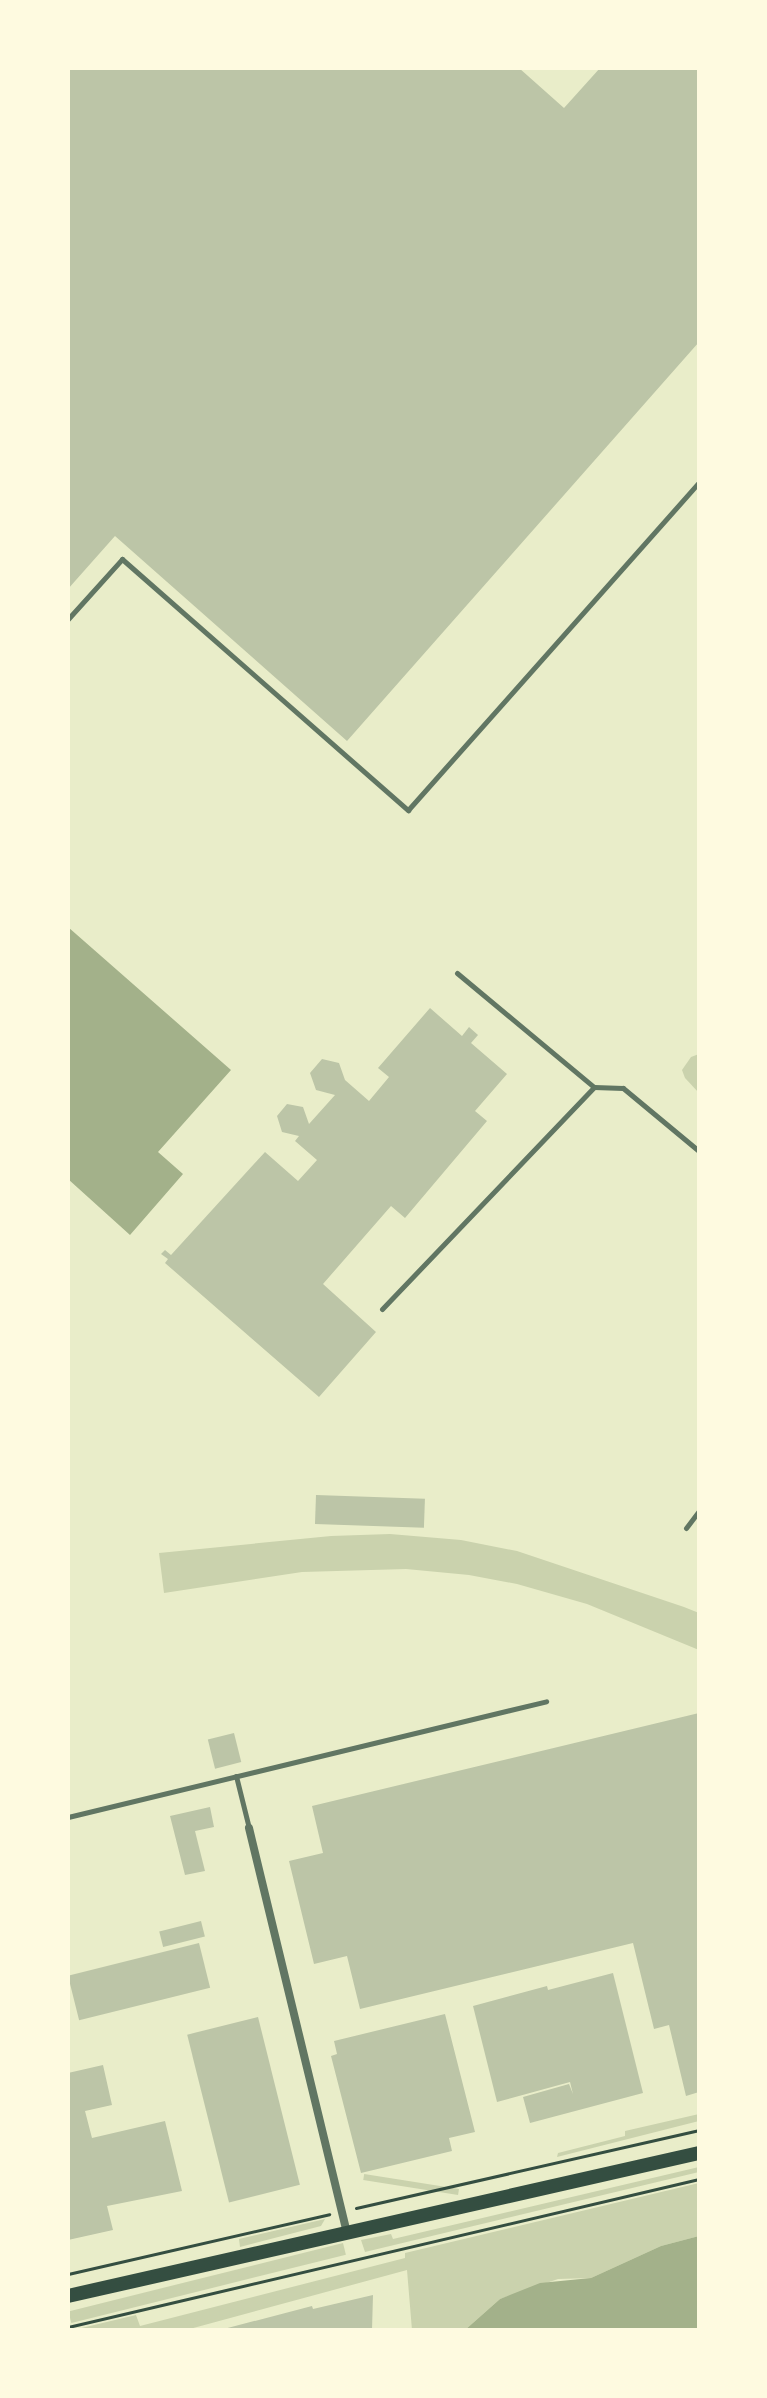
<!DOCTYPE html>
<html>
<head>
<meta charset="utf-8">
<style>
  body { margin:0 }
  #map { position:relative; width:767px; height:2398px; overflow:hidden; background:#e9edc9; font-family:Manrope,sans-serif }
  div>[style] { position:absolute }
  .green>* { inset:0; background:#cad2ad; transform-origin:0 0 }
  .water>* { inset:0; background:#a3b18a }
  .building>* { inset:0; background:#bcc5a7; transform-origin:0 0 }
  .path>* { height:3px; margin:-1.5px; padding:0 1.5px; transform-origin:1.5px; border-radius:1.5px; background:#344e41 }
  .service>* { height:5px; margin:-2.5px; padding:0 2.5px; transform-origin:2.5px; border-radius:2.5px; background:#617663 }
  .minor>* { height:8px; margin:-4px; padding:0 4px; transform-origin:4px; border-radius:4px; background:#617663 }
  .secondary>* { height:14px; margin:-7px; padding:0 7px; transform-origin:7px; border-radius:7px; background:#344e41 }
  span { translate:-50% -50%; white-space:nowrap; text-align:center; line-height:1.15; -webkit-text-stroke:8px #fefae0; paint-order:stroke }
  .frame { position:absolute; inset:0; border:70px solid #fefae0; pointer-events:none }
</style>
</head>
<body>
<div id="map">
  <div class="green">
    <div style="clip-path:polygon(699px 1054px,699px 1093px,685px 1078px,682px 1070px,691px 1057px)"></div>
    <div style="clip-path:polygon(390px 1534px,461px 1540px,517px 1551px,684px 1607px,699px 1613px,699px 1650px,587px 1604px,517px 1584px,469px 1575px,406px 1569px,302px 1572px,164px 1593px,159px 1553px,331px 1536px)"></div>
    <div style="clip-path:polygon(699px 2114px,699px 2121px,557px 2157px,558px 2153px,625px 2136px,625px 2131px)"></div>
    <div style="clip-path:polygon(699px 2167px,699px 2172px,365px 2252px,361px 2240px,391px 2234px,393px 2239px)"></div>
    <div style="clip-path:polygon(699px 2183px,699px 2236px,661px 2246px,591px 2278px,558px 2279px,500px 2299px,465px 2330px,412px 2330px,407px 2270px,186px 2330px,73px 2330px,136px 2315px,140px 2326px,405px 2258px,405px 2253px)"></div>
    <div style="left:459px;top:2189px;width:6px;height:96px;rotate:99deg"></div>
    <div style="clip-path:polygon(325px 2219px,321px 2226px,240px 2247px,239px 2239px)"></div>
    <div style="left:343px;top:2243px;width:12px;height:283px;rotate:76deg"></div>
  </div>
  <div class="water">
    <div style="clip-path:polygon(68px 927px,231px 1070px,158px 1152px,183px 1174px,130px 1235px,68px 1179px)"></div>
    <div style="clip-path:polygon(699px 2236px,699px 2330px,465px 2330px,500px 2299px,540px 2283px,591px 2278px,661px 2246px)"></div>
  </div>
  <div class="building">
    <div style="clip-path:polygon(68px 68px,519px 68px,564px 108px,600px 68px,699px 68px,699px 342px,347px 741px,115px 536px,68px 589px)"></div>
    <div style="clip-path:polygon(430px 1008px,462px 1036px,469px 1027px,478px 1035px,471px 1043px,507px 1074px,475px 1111px,487px 1121px,405px 1218px,391px 1206px,323px 1284px,376px 1332px,319px 1397px,165px 1263px,168px 1259px,161px 1254px,165px 1250px,171px 1255px,265px 1152px,298px 1181px,317px 1160px,295px 1141px,299px 1136px,282px 1132px,277px 1116px,287px 1104px,303px 1107px,309px 1124px,335px 1095px,316px 1090px,310px 1073px,322px 1059px,339px 1063px,345px 1080px,369px 1101px,389px 1077px,378px 1068px)"></div>
    <div style="left:316px;top:1495px;width:109px;height:29px;rotate:2deg"></div>
    <div style="clip-path:polygon(699px 1713px,699px 2092px,686px 2096px,669px 2025px,654px 2029px,633px 1943px,360px 2009px,347px 1956px,314px 1964px,289px 1861px,323px 1853px,312px 1806px)"></div>
    <div style="left:234px;top:1733px;width:30px;height:27px;rotate:76deg"></div>
    <div style="clip-path:polygon(210px 1807px,214px 1827px,195px 1831px,205px 1871px,185px 1875px,170px 1816px)"></div>
    <div style="left:201px;top:1921px;width:16px;height:43px;rotate:76deg"></div>
    <div style="left:199px;top:1943px;width:46px;height:135px;rotate:76deg"></div>
    <div style="clip-path:polygon(613px 1973px,643px 2093px,530px 2123px,523px 2097px,569px 2084px,573px 2094px,570px 2082px,497px 2102px,473px 2006px,547px 1986px,548px 1990px)"></div>
    <div style="clip-path:polygon(445px 2014px,475px 2132px,449px 2138px,452px 2151px,361px 2173px,331px 2056px,337px 2054px,334px 2041px)"></div>
    <div style="left:258px;top:2017px;width:173px;height:73px;rotate:76deg"></div>
    <div style="clip-path:polygon(103px 2065px,112px 2105px,85px 2111px,92px 2138px,165px 2121px,182px 2191px,107px 2206px,113px 2230px,68px 2240px,68px 2073px)"></div>
    <div style="clip-path:polygon(373px 2295px,372px 2330px,220px 2330px,312px 2306px,313px 2309px)"></div>
  </div>
  <div class="path">
    <div style="left:356px;top:2208px;width:352px;rotate:-12.8deg"></div>
    <div style="left:68px;top:2274px;width:268px;rotate:-12.9deg"></div>
    <div style="left:68px;top:2327px;width:648px;rotate:-13.2deg"></div>
  </div>
  <div class="service">
    <div style="left:68px;top:619px;width:81px;rotate:-48deg"></div>
    <div style="left:122px;top:559px;width:381px;rotate:41.3deg"></div>
    <div style="left:408px;top:810px;width:438px;rotate:-48.4deg"></div>
    <div style="left:457px;top:973px;width:178px;rotate:39.8deg"></div>
    <div style="left:594px;top:1087px;width:29px;rotate:2deg"></div>
    <div style="left:623px;top:1088px;width:99px;rotate:39.7deg"></div>
    <div style="left:382px;top:1309px;width:307px;rotate:-46.3deg"></div>
    <div style="left:686px;top:1528px;width:21px;rotate:-53deg"></div>
    <div style="left:236px;top:1776px;width:54px;rotate:76deg"></div>
    <div style="left:68px;top:1817px;width:492px;rotate:-13.6deg"></div>
  </div>
  <div class="minor">
    <div style="left:249px;top:1828px;width:417px;rotate:76.4deg"></div>
  </div>
  <div class="secondary">
    <div style="left:68px;top:2296px;width:647px;rotate:-12.77deg"></div>
  </div>
  <div class="frame"></div>
</div>
</body>
</html>
